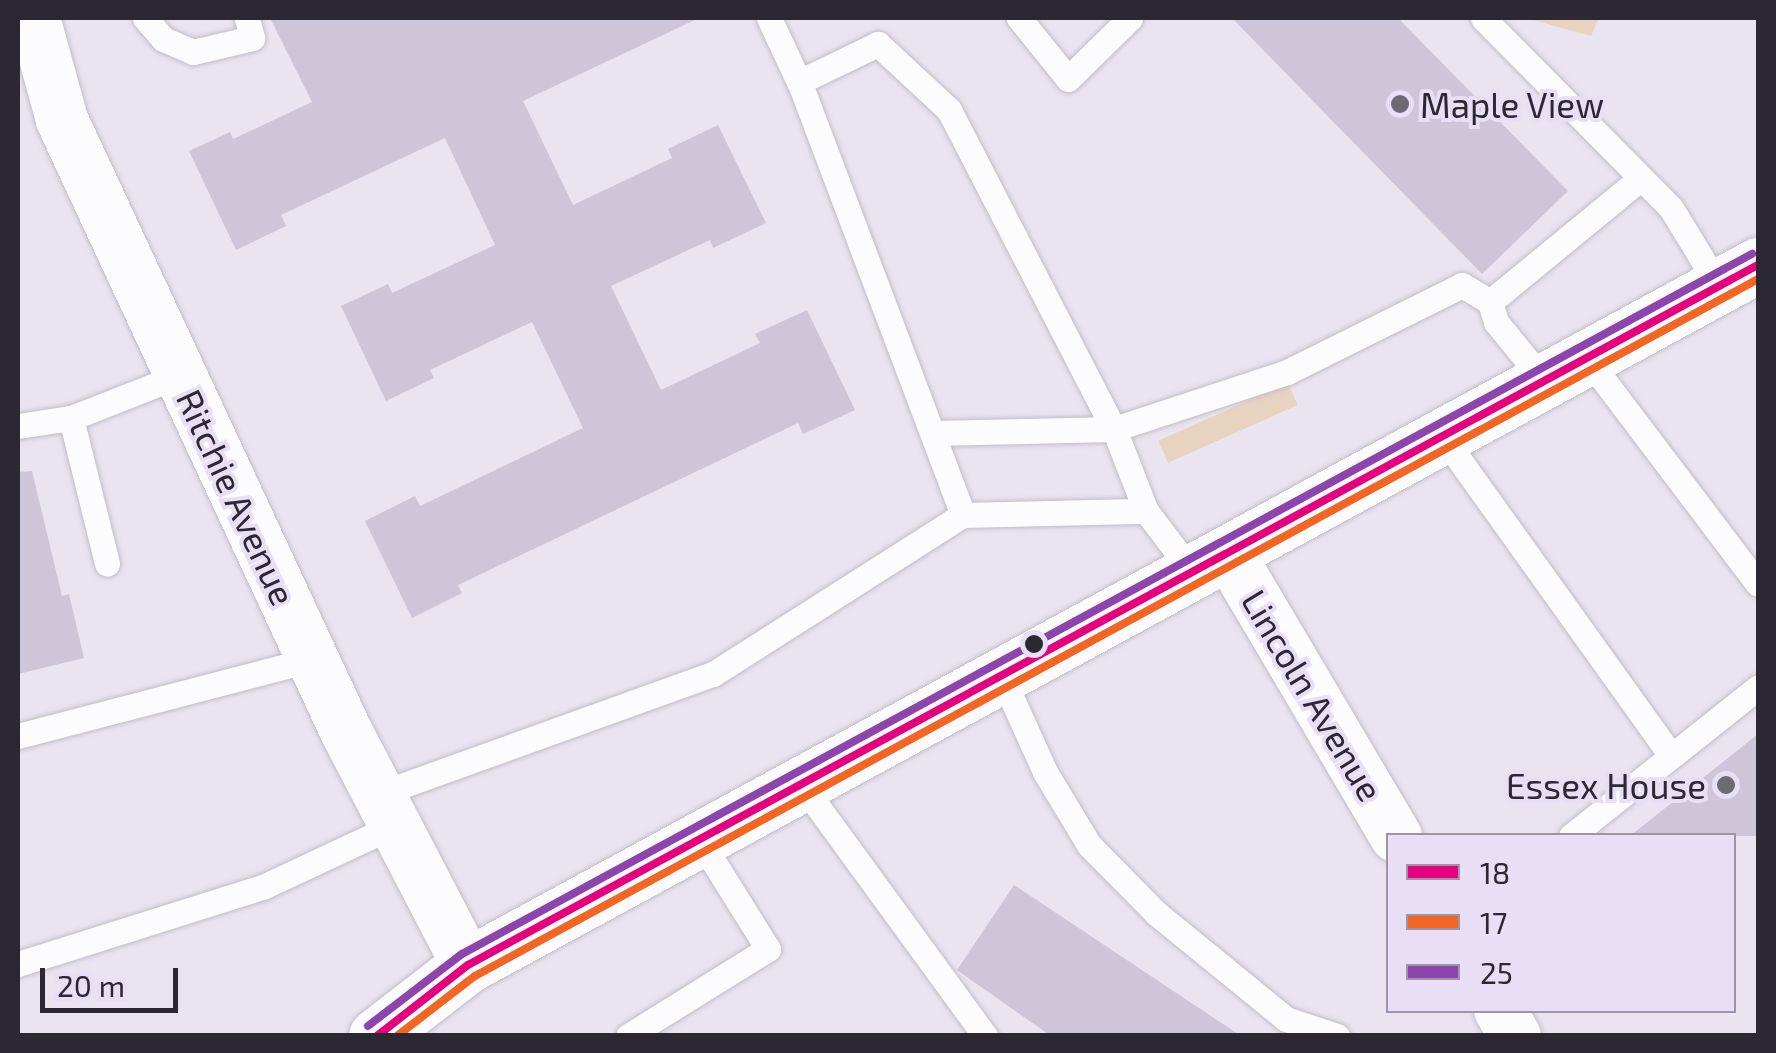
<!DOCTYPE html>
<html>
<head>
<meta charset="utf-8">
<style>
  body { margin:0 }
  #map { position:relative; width:1776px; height:1053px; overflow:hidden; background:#e9e4f0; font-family:"Exo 2",sans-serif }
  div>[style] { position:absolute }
  .green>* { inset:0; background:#e7d3c0; transform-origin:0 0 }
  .building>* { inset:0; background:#cec5d8 }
  .roads { filter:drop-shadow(0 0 2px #c1bdc7) drop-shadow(0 0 2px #c1bdc7) }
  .lane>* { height:25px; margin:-12.5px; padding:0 12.5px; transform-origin:12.5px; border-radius:12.5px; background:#fcfbfd }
  .street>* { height:52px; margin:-26px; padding:0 26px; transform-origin:26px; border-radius:26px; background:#fcfbfd }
  .secondary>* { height:55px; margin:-27.5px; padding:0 27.5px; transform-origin:27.5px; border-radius:27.5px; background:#fcfbfd }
  .bus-1>* { height:8px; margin:-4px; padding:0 4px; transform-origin:4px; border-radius:4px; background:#e5007d }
  .bus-2>* { height:8px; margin:-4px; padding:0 4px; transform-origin:4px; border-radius:4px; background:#f26522 }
  .bus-3>* { height:8px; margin:-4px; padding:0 4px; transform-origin:4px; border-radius:4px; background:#8e44ad }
  .dots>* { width:28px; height:28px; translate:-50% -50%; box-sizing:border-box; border:5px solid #e8def6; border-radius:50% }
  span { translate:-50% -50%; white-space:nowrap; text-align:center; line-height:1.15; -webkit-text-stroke:8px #e8def6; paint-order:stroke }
  .poi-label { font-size:35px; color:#2b2831 }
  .left { translate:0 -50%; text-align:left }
  .right { translate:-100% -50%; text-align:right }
  .street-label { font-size:35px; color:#2b2831 }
  .frame { position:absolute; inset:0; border:20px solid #2b2831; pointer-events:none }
  .legend { position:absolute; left:1386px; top:833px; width:350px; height:180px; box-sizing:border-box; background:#e8def6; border:2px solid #9c95a7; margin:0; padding:12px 18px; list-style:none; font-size:30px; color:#2b2831 }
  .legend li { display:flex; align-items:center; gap:20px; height:50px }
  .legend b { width:50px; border:2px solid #9c95a7 }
  .scale { position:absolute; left:40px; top:968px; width:138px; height:45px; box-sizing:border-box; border:5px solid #2b2831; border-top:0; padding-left:12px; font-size:30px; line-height:35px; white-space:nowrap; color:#2b2831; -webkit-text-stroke:8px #e8def6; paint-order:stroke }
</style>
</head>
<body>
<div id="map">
  <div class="green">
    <div style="clip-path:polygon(1526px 18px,1599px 18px,1591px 36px)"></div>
    <div style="left:1288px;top:383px;width:24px;height:142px;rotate:66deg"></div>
  </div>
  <div class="building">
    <div style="clip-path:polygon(270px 18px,699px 18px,523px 101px,573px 205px,672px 158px,668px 149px,718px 125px,766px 223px,713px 248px,710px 240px,611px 286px,661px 390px,760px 343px,755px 334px,807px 310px,855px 410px,803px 434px,798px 423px,458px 585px,462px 593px,412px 618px,365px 521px,415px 496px,420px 506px,583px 428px,532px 322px,430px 370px,434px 378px,386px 401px,341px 306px,388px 284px,392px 293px,495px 245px,445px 138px,281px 215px,286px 226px,236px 250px,189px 151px,230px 132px,233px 139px,312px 102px)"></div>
    <div style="clip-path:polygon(1232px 18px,1398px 18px,1568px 191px,1482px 274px)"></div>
    <div style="clip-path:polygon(32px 471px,62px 596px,69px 594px,84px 658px,18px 674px,18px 472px)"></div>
    <div style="clip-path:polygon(1758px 734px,1758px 836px,1630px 836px)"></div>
    <div style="clip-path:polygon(1014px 885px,1241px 1036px,1051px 1036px,957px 970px)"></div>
  </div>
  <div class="roads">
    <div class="lane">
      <div style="left:145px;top:18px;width:28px;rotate:49deg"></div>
      <div style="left:163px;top:39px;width:33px;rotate:23deg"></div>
      <div style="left:193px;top:52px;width:61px;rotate:-13.3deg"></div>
      <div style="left:252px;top:38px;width:21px;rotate:-104deg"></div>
      <div style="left:769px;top:18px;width:71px;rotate:64.9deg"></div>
      <div style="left:1019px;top:18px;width:78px;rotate:51.2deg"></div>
      <div style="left:1068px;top:79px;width:87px;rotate:-44.5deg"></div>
      <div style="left:1483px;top:18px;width:267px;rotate:45.3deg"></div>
      <div style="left:1671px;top:208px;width:92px;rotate:58.7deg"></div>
      <div style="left:1490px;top:302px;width:195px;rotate:-39.4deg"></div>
      <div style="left:1587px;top:358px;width:283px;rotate:52.9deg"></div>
      <div style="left:71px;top:418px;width:150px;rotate:76.1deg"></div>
      <div style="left:18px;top:426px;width:54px;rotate:-8.6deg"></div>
      <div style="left:71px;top:418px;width:118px;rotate:-21.4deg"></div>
      <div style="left:933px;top:433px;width:181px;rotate:-1.3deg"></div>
      <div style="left:1114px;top:429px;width:182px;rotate:-18.2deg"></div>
      <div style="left:1287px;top:372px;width:195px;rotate:-26.4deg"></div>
      <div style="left:1462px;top:285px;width:33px;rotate:31deg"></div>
      <div style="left:1490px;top:302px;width:21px;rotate:73deg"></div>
      <div style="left:1496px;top:322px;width:77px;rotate:50.8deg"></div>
      <div style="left:1443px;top:437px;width:392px;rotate:54.4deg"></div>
      <div style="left:963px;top:515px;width:463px;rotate:-110.7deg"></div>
      <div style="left:799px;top:82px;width:88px;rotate:-25.7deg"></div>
      <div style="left:878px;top:44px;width:97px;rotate:42.9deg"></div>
      <div style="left:949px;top:110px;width:359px;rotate:62.7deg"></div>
      <div style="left:1114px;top:429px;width:88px;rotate:68.7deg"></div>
      <div style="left:1146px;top:511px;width:78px;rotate:52.8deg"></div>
      <div style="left:1002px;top:677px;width:104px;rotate:65.6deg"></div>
      <div style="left:1045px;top:772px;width:85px;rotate:58.9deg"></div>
      <div style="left:1089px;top:845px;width:95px;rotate:45.4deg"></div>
      <div style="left:1156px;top:913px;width:168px;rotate:39.2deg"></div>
      <div style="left:1286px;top:1019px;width:54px;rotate:18.4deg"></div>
      <div style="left:18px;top:736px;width:305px;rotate:-14.6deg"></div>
      <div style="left:802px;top:785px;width:311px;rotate:53.9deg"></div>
      <div style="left:379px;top:794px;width:355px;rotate:-19.8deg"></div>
      <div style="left:713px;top:674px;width:296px;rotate:-32.5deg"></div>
      <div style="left:963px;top:515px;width:183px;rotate:-1.3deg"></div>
      <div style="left:1571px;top:836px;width:239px;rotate:-38.5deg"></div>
      <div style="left:18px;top:964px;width:259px;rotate:-17.5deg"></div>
      <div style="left:265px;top:886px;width:144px;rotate:-25.1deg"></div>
      <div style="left:628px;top:1036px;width:165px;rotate:-31.9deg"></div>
      <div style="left:768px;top:949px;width:128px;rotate:-122deg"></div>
    </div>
    <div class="street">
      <div style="left:34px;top:18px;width:106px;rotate:74.6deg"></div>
      <div style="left:62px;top:120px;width:674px;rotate:65.07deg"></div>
      <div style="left:346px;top:731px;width:264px;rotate:62.5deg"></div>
      <div style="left:1229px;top:554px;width:328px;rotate:59.4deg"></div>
      <div style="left:1500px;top:1010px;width:30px;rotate:60deg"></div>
    </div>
    <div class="secondary">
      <div style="left:376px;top:1036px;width:116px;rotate:-37.7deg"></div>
      <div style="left:468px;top:965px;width:1468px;rotate:-28.49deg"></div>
    </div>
  </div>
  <div class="bus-1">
    <div style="left:377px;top:1036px;width:115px;rotate:-38deg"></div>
    <div style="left:468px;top:965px;width:1468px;rotate:-28.49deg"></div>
  </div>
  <div class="bus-2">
    <div style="left:397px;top:1036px;width:98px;rotate:-37.6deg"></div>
    <div style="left:475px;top:976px;width:1460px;rotate:-28.51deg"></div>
  </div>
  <div class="bus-3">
    <div style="left:368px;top:1026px;width:118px;rotate:-37.5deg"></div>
    <div style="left:462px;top:954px;width:1468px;rotate:-28.49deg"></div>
  </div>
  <div class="dots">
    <div style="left:1400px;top:104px;background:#6e6a74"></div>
    <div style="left:1034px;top:644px;background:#2b2831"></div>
    <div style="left:1726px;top:785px;background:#6e6a74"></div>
  </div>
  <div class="poi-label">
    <span class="left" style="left:1420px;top:104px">Maple View</span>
    <span class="right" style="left:1706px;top:785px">Essex House</span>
  </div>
  <div class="street-label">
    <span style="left:237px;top:497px;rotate:65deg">Ritchie Avenue</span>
    <span style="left:1313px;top:695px;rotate:59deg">Lincoln Avenue</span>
  </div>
  <div class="frame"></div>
  <ul class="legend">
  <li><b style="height:12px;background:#e5007d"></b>18</li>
  <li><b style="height:12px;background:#f26522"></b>17</li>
  <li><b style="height:12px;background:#8e44ad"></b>25</li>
  </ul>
  <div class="scale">20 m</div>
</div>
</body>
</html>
